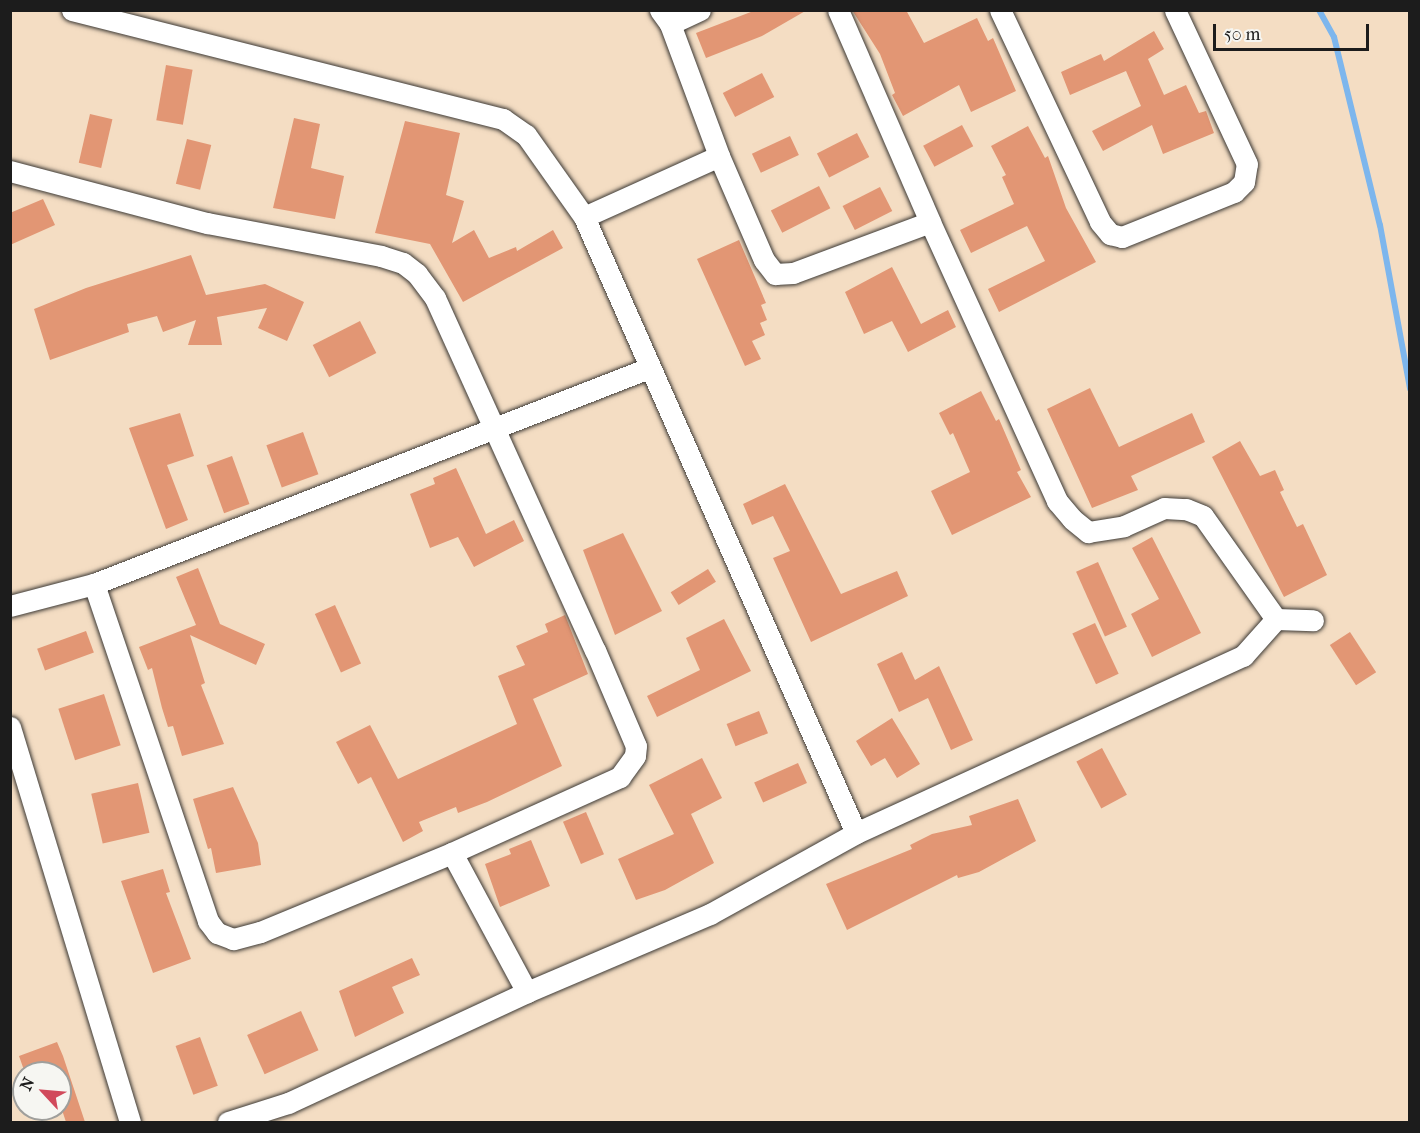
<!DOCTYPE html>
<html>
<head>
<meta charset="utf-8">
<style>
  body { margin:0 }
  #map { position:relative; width:1420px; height:1133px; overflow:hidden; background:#f4ddc3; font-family:"IM FELL French Canon",serif }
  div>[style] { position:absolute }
  .stream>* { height:6px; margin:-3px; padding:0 3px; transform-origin:3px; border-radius:3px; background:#7db6ed }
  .building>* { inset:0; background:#e29674; transform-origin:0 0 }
  .roads { filter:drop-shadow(0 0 2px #3c3935) drop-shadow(0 0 2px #3c3935) }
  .minor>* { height:21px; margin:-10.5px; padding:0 10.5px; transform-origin:10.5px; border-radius:10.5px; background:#fff }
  span { translate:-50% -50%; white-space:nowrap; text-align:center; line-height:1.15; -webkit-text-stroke:4.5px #f6f6f2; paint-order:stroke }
  .frame { position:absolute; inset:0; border:12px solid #1c1c1c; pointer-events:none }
  .north { position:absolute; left:12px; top:1061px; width:60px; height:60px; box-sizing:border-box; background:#f6f6f2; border:2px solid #9f9f9c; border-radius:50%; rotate:296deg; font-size:16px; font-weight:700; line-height:24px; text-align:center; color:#1c1c1c }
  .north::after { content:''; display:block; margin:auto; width:21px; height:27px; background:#d1495b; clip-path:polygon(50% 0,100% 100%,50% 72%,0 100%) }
  .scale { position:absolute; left:1213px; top:24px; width:156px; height:27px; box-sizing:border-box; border:3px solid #1c1c1c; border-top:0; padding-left:8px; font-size:18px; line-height:21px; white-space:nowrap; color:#1c1c1c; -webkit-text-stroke:4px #f6f6f2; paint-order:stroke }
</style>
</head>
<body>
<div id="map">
  <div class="stream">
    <div style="left:1319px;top:10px;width:31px;rotate:61deg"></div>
    <div style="left:1334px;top:37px;width:194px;rotate:76.3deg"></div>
    <div style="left:1380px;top:225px;width:167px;rotate:79.6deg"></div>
  </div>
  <div class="building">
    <div style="clip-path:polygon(756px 10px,807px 10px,762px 36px,706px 58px,696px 33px)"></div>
    <div style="clip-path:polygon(852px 10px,906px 10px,924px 43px,977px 18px,988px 41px,993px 38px,1016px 91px,971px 112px,959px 85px,903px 116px,892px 95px,895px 93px,880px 54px)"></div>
    <div style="clip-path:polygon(1154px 31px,1164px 49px,1148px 59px,1164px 95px,1186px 85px,1199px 113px,1206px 111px,1214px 133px,1163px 154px,1152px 125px,1103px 151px,1092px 131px,1141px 106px,1126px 71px,1070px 95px,1061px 72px,1101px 54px,1104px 61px)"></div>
    <div style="left:166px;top:65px;width:27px;height:56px;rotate:10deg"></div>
    <div style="left:762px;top:73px;width:27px;height:44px;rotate:63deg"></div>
    <div style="left:90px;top:114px;width:23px;height:50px;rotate:13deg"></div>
    <div style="clip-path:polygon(294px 118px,320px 124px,311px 168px,344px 176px,335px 219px,273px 208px)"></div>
    <div style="clip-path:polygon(405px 121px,460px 133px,446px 195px,464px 201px,452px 243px,474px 230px,489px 258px,516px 247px,517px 251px,553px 230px,563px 248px,463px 302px,430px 244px,375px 233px)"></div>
    <div style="left:962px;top:125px;width:24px;height:44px;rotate:62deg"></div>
    <div style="clip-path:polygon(1028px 126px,1045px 158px,1048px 156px,1066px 208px,1096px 262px,999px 312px,988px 289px,1045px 261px,1027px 226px,971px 253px,960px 230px,1014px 204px,1002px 177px,1006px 175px,991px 146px)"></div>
    <div style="left:857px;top:133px;width:27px;height:45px;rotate:63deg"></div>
    <div style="left:790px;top:136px;width:21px;height:42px;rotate:65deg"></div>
    <div style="left:187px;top:139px;width:25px;height:46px;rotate:14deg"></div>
    <div style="left:819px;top:186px;width:25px;height:54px;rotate:63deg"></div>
    <div style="left:880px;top:187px;width:27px;height:42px;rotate:63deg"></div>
    <div style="clip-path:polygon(43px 199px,55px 225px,10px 245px,10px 213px)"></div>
    <div style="clip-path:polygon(739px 240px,766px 303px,761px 305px,767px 320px,760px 323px,765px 335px,752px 341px,761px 359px,745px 366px,697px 259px)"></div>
    <div style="clip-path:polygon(191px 255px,206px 295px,265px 284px,304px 302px,287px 341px,258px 328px,267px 308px,217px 317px,222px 345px,188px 345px,196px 320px,163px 332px,157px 316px,127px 324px,129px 332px,50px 360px,34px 309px,86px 288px)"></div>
    <div style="clip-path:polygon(892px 267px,921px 324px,948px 310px,956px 327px,908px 352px,892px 321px,864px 334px,845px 292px)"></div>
    <div style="left:360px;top:321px;width:36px;height:53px;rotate:63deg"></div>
    <div style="clip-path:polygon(1090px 388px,1119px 447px,1192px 413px,1205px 442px,1131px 476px,1138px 490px,1092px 508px,1047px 409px)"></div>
    <div style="clip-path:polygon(981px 391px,996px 421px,999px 419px,1021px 470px,1017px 472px,1031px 497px,952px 535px,931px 491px,970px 472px,953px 433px,950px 435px,939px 413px)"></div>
    <div style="clip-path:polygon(180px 413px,194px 456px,167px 465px,188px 520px,166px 529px,129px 428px)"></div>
    <div style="left:303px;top:432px;width:45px;height:39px;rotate:70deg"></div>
    <div style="clip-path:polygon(1240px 441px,1260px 476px,1275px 470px,1284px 490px,1280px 492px,1297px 527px,1303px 524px,1327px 575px,1284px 597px,1212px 457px)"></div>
    <div style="left:232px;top:456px;width:51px;height:27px;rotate:70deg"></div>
    <div style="clip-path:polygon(456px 468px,486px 534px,514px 520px,524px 541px,474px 567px,458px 537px,430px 548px,410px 494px,435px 484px,433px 478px)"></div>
    <div style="clip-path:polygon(785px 484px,841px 594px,897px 571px,908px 596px,811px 642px,773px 558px,790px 551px,773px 516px,752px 525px,743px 504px)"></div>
    <div style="clip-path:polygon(623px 533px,662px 611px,615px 635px,583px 550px)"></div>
    <div style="clip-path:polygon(1152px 537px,1201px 633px,1152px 657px,1131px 614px,1159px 599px,1132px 548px)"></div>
    <div style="left:1098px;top:562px;width:71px;height:24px;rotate:66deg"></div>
    <div style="clip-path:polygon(198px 568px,220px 624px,265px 644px,256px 665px,190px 635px,205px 683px,201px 685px,224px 744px,182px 756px,173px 726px,168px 727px,162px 708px,152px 668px,148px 670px,139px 647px,196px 625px,176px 577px)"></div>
    <div style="left:708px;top:569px;width:15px;height:44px;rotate:58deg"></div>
    <div style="left:335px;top:605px;width:64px;height:22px;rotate:66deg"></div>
    <div style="clip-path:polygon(565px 615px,588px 674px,533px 699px,562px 766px,487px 802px,458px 813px,456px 807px,419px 822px,423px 831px,403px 842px,371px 777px,358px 784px,336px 742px,370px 725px,398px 779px,517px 724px,498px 676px,525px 665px,516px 646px,548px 632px,545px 624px)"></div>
    <div style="clip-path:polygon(724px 619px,751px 671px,657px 717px,647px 696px,700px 670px,686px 638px)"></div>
    <div style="left:1095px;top:623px;width:56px;height:25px;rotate:65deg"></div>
    <div style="left:86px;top:631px;width:23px;height:52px;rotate:70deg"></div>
    <div style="left:1350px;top:632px;width:48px;height:24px;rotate:57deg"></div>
    <div style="clip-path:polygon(902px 652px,915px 680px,939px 666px,973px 740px,951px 750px,928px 698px,899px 712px,877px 664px)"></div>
    <div style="left:104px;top:694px;width:54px;height:48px;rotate:72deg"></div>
    <div style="left:759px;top:711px;width:24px;height:35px;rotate:68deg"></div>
    <div style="clip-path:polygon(892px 718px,920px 764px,897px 778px,885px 758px,871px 766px,856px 741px)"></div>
    <div style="left:1102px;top:748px;width:53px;height:29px;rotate:62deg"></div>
    <div style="clip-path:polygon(702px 758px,722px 798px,691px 814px,714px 863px,665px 890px,636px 900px,618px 859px,674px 834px,649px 785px)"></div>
    <div style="left:798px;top:763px;width:22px;height:48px;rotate:66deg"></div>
    <div style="left:138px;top:783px;width:51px;height:48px;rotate:77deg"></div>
    <div style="clip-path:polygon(233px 787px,258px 843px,261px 865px,216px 873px,211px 848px,208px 849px,193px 799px)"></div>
    <div style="clip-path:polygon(1018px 799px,1036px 841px,979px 872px,958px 878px,957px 875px,847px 930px,826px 884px,912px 849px,910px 845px,932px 834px,972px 825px,969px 816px)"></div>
    <div style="left:586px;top:812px;width:46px;height:25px;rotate:67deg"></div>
    <div style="clip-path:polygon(531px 840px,550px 886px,500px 907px,485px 864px,511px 854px,509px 849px)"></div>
    <div style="clip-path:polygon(163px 869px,170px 892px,166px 893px,191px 959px,153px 973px,121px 881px)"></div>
    <div style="clip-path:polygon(412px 958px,420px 975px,392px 987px,404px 1013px,355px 1037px,339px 991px)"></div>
    <div style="left:301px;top:1011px;width:43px;height:59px;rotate:66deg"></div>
    <div style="left:200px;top:1037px;width:52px;height:26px;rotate:70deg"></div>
    <div style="clip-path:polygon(57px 1042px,63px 1056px,85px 1122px,66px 1122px,60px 1104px,60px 1073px,25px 1073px,19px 1056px)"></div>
  </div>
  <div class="roads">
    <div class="minor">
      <div style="left:72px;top:10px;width:445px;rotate:14.2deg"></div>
      <div style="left:503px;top:119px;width:28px;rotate:35deg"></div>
      <div style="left:526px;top:135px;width:100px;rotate:54.7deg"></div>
      <div style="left:584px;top:217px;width:673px;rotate:66.18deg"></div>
      <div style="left:660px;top:10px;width:17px;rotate:54deg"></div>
      <div style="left:670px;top:24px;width:141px;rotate:69.6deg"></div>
      <div style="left:719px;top:156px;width:113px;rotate:66.6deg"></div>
      <div style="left:764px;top:260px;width:18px;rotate:52deg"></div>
      <div style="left:775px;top:274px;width:18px;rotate:-3deg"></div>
      <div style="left:793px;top:273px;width:146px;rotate:-20.4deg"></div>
      <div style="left:930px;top:222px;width:307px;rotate:65.5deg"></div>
      <div style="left:1057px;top:501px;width:23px;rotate:50deg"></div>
      <div style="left:1072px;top:519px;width:21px;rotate:39deg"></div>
      <div style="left:1088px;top:532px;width:36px;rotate:-9deg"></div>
      <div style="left:1124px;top:526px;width:44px;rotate:-24.2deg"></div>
      <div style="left:1164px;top:508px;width:22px;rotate:3deg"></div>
      <div style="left:1186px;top:509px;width:18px;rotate:22deg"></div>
      <div style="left:1203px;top:516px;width:126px;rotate:54.7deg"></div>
      <div style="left:838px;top:10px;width:231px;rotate:66.5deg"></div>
      <div style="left:1000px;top:10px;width:234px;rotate:64.7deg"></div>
      <div style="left:1100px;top:222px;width:16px;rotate:50deg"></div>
      <div style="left:1110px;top:234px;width:12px;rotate:14deg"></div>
      <div style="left:1122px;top:237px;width:121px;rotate:-21.9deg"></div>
      <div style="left:1234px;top:192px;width:14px;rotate:-45deg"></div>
      <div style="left:1244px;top:182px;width:18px;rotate:-81deg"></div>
      <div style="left:1247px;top:164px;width:170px;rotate:-115.1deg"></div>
      <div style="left:670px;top:24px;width:33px;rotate:-25deg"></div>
      <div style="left:10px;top:171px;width:204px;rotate:14.8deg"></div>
      <div style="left:207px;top:223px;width:177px;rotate:10.7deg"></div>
      <div style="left:381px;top:256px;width:23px;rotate:18deg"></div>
      <div style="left:403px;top:263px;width:18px;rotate:38deg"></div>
      <div style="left:417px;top:274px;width:30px;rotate:53deg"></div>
      <div style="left:435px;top:298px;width:387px;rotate:65.6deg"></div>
      <div style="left:595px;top:650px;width:104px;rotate:66.9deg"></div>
      <div style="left:636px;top:746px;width:10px;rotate:96deg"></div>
      <div style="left:635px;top:756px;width:26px;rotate:126deg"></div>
      <div style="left:620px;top:777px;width:184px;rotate:155.7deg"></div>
      <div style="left:452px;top:853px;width:208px;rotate:157.6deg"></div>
      <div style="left:260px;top:932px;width:28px;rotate:165deg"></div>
      <div style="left:233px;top:939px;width:17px;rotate:-159deg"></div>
      <div style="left:217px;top:933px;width:15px;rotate:-127deg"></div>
      <div style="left:208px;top:921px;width:356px;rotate:-108.7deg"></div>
      <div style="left:584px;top:217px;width:148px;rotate:-24.3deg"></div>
      <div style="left:10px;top:606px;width:87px;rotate:-14.7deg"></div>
      <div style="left:94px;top:584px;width:596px;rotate:-21.27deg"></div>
      <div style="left:10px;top:727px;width:413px;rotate:73.1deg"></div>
      <div style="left:452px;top:853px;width:158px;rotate:61.7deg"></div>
      <div style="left:228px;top:1122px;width:63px;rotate:-17.6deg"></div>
      <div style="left:288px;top:1103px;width:264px;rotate:-24.9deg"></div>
      <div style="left:527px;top:992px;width:199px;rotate:-23.1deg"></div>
      <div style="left:710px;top:914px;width:167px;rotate:-29deg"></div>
      <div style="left:856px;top:833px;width:426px;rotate:-24.6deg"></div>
      <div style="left:1243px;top:656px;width:50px;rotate:-48.3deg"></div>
      <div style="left:1276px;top:619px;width:37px;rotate:2deg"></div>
    </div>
  </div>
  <div class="frame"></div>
  <div class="north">N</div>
  <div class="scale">50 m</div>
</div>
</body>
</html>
